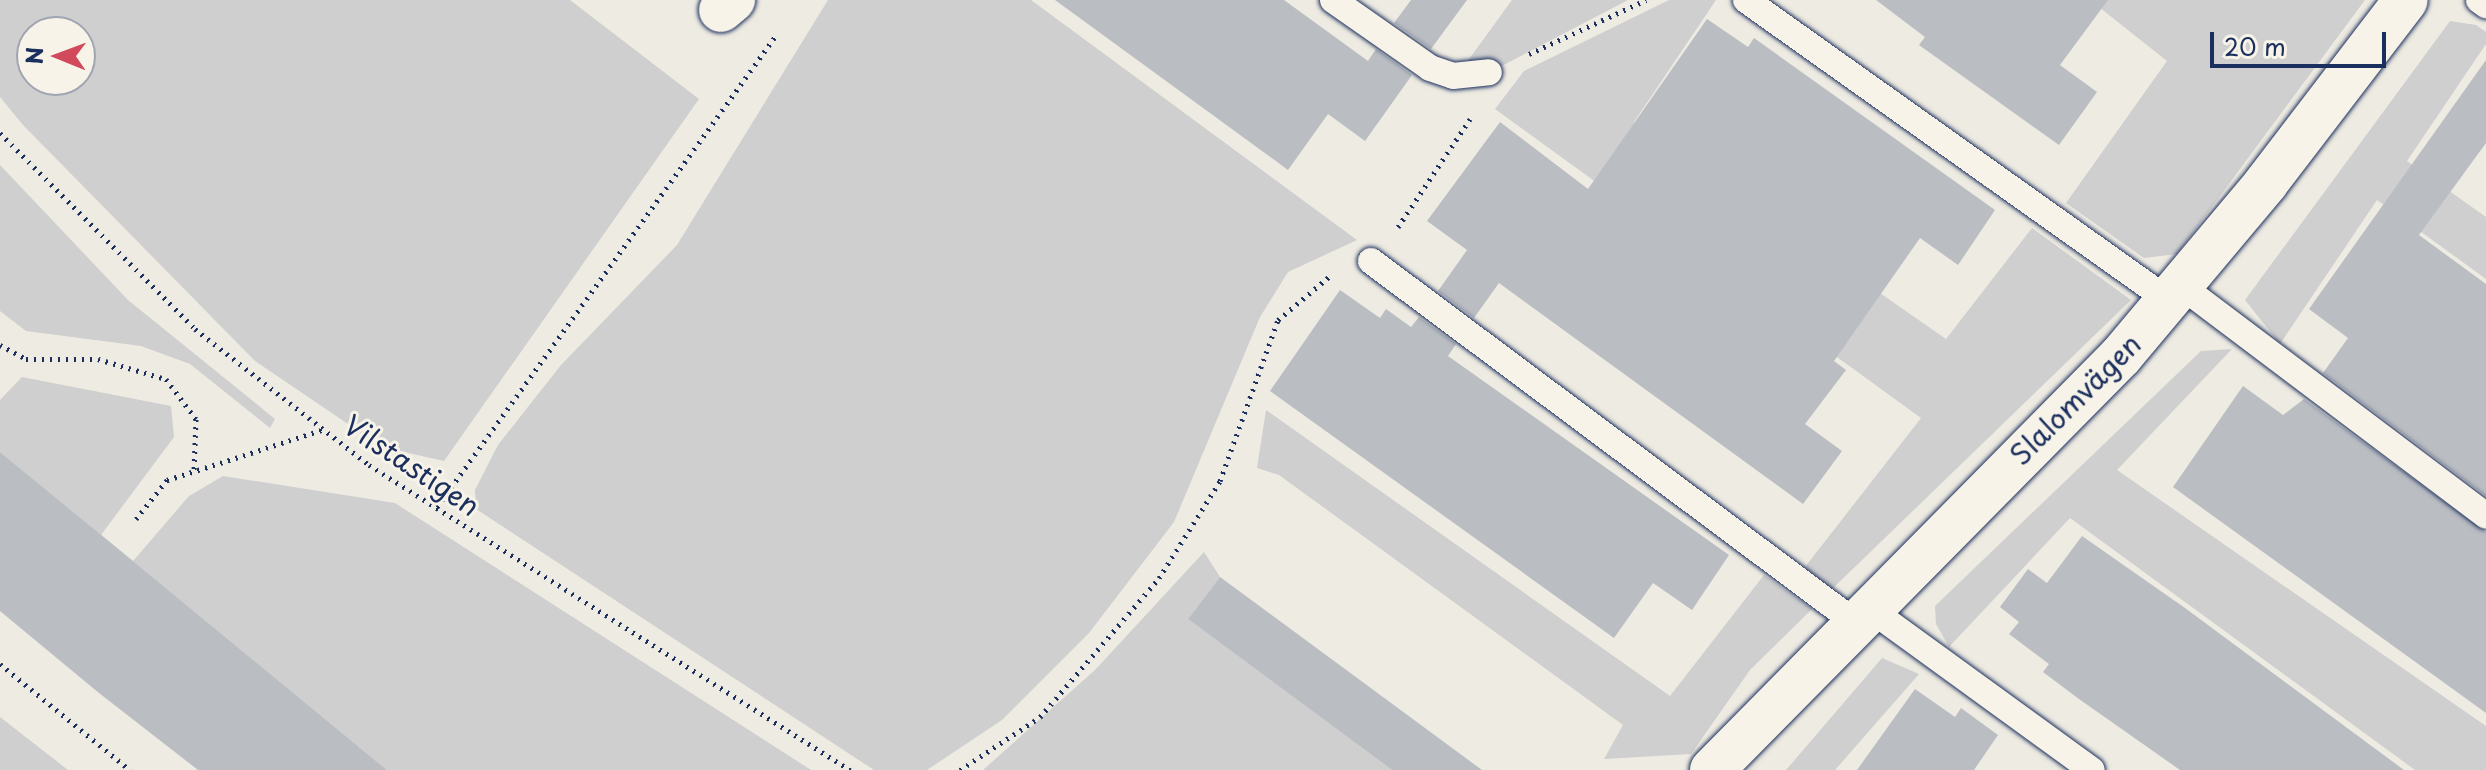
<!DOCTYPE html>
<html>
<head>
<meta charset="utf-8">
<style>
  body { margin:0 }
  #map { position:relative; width:2486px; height:770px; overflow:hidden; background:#eeebe2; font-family:"Playpen Sans",sans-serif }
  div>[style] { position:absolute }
  .green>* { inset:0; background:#cfcfcf }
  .building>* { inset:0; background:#babdc2 }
  .path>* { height:5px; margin-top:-2.5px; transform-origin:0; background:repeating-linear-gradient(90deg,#1b2f5e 0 2px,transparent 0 8px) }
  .roads { filter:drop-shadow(0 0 2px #1b2f5e) drop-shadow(0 0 2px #1b2f5e) }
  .lane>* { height:26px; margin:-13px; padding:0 13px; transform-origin:13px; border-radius:13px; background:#f7f3e8 }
  .street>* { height:44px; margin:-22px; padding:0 22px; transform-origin:22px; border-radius:22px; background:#f7f3e8 }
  span { translate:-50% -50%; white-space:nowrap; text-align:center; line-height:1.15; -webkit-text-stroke:6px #f7f3e8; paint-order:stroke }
  .street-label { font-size:28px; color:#1b2f5e }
  .north { position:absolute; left:16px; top:16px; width:80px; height:80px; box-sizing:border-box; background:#f7f3e8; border:2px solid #9fa5b1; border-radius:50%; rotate:271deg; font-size:22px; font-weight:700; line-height:32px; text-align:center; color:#1b2f5e }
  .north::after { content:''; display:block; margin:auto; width:28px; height:36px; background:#d1495b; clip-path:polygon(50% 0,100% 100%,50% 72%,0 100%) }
  .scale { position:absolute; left:2210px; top:32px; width:176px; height:36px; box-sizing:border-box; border:4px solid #1b2f5e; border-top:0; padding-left:10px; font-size:24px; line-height:28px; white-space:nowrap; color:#1b2f5e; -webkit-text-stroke:6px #f7f3e8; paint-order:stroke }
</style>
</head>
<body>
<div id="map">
  <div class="green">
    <div style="clip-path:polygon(evenodd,0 0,570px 0,699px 99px,444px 461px,382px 447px,255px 361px,23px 125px,0 97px,0 0,32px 32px,80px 32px,80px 80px,32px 80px,32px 32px)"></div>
    <div style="clip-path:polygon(828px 0,1031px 0,1357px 240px,1288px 272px,1260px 317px,1174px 522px,1089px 633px,1002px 720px,927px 770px,874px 770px,476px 509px,475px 490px,498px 445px,561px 365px,677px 245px)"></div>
    <div style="clip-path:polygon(1512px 0,1628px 0,1496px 69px,1464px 66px)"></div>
    <div style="clip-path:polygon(1669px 0,1716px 0,1634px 122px,1946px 339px,2032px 228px,2131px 300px,1829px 592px,1805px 567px,1921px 418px,1495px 109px,1524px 71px)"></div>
    <div style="clip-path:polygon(2090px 0,2365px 0,2177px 254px,2144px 258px,2066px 203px,2167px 61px)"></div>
    <div style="clip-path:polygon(2450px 21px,2476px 25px,2486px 32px,2486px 44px,2407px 161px,2486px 217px,2486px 279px,2377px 200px,2280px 344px,2245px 300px)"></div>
    <div style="clip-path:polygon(0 165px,128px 300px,275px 419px,270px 428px,190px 364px,141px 346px,26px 331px,0 311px)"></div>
    <div style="clip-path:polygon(2232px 349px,2117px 470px,2486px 726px,2486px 770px,2415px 770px,2070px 518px,1949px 647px,1936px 624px,1935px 606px,2201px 351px)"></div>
    <div style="clip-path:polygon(22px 377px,171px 406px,174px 437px,101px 535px,0 452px,0 400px)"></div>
    <div style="clip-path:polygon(1266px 410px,1670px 696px,1764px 575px,1812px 609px,1750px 670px,1691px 754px,1604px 759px,1623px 725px,1279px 475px,1257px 468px)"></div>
    <div style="clip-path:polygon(223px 476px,395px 503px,811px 770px,387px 770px,133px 561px,189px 496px)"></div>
    <div style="clip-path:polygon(1204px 552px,1220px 577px,1188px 619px,1392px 770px,983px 770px,1095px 670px)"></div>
    <div style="clip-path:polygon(1882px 658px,1919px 674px,1835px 770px,1786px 770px)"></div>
    <div style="clip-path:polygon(0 717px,68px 770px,0 770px)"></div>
  </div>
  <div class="building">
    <div style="clip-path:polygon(1055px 0,1284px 0,1368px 61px,1376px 49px,1412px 75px,1365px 141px,1328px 114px,1288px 170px)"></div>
    <div style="clip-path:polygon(1411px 0,1467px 0,1431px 49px,1394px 23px)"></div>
    <div style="clip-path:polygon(1876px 0,2108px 0,2060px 65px,2097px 92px,2059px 145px,1919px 45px,1925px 37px)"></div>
    <div style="clip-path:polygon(1707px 19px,1748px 47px,1754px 38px,1995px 210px,1958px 265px,1920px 238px,1834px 361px,1846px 370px,1805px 424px,1842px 451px,1803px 504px,1499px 283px,1474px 318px,1438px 291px,1467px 250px,1427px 221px,1500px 122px,1588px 189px)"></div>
    <div style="clip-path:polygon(2486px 60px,2486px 143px,2419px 235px,2486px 284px,2486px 496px,2323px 373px,2348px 338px,2309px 309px)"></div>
    <div style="clip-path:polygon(1340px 290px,1380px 318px,1386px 309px,1411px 327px,1419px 317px,1456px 344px,1448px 356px,1729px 555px,1692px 610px,1653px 583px,1614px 638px,1270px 391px)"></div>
    <div style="clip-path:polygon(2243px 386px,2283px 415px,2304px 399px,2486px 532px,2486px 713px,2173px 487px)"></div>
    <div style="clip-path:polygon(0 452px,133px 561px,387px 770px,198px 770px,99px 693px,0 611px)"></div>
    <div style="clip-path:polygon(2082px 536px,2185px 608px,2404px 770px,2180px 770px,2079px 699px,2043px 672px,2049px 664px,2009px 634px,2019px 622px,2000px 607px,2028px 569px,2047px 583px)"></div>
    <div style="clip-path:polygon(1220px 577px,1482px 770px,1392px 770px,1188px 619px)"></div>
    <div style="clip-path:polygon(1915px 689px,1955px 717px,1961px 708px,1998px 735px,1974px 770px,1857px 770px)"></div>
  </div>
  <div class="path">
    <div style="left:1529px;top:54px;width:129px;rotate:-24.8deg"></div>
    <div style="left:0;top:133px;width:276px;rotate:45.1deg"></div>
    <div style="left:195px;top:329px;width:221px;rotate:38deg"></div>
    <div style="left:369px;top:465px;width:570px;rotate:32.38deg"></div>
    <div style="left:1398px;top:227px;width:130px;rotate:-56.3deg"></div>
    <div style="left:0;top:345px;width:30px;rotate:28deg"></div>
    <div style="left:26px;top:359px;width:72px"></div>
    <div style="left:98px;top:359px;width:71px;rotate:16.4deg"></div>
    <div style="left:166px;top:379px;width:50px;rotate:53.1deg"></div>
    <div style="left:196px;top:419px;width:53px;rotate:92.2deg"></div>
    <div style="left:437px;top:507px;width:583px;rotate:-54.29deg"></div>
    <div style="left:136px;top:519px;width:50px;rotate:-51.5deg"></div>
    <div style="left:167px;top:480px;width:163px;rotate:-17.9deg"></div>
    <div style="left:0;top:664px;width:168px;rotate:39.2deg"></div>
    <div style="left:960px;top:770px;width:96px;rotate:-33.5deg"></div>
    <div style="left:1040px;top:717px;width:183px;rotate:-49.4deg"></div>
    <div style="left:1159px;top:578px;width:115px;rotate:-57.8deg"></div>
    <div style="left:1220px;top:481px;width:171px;rotate:-70.2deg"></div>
    <div style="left:1278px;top:320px;width:70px;rotate:-40.3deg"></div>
  </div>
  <div class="roads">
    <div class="lane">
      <div style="left:1333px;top:0;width:118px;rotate:35deg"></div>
      <div style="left:1430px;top:68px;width:24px;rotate:19deg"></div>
      <div style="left:1453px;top:76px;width:36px;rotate:-6deg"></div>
      <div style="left:1746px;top:0;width:518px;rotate:35.41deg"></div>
      <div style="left:2479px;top:0;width:9px;rotate:36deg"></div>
      <div style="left:1371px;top:261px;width:605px;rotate:36.74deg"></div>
      <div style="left:2180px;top:285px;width:383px;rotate:37deg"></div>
      <div style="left:1870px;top:609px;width:274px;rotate:36deg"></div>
    </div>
    <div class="street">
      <div style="left:721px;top:10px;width:16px;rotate:-40deg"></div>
      <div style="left:1712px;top:770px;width:582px;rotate:-45.35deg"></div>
      <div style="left:2121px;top:356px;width:226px;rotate:-50deg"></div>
      <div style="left:2266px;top:183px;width:230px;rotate:-52.6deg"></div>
    </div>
  </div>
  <div class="street-label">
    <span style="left:2075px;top:399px;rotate:-45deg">Slalomvägen</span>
    <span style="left:412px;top:465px;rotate:34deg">Vilstastigen</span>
  </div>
  <div class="north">N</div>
  <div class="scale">20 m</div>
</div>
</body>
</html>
